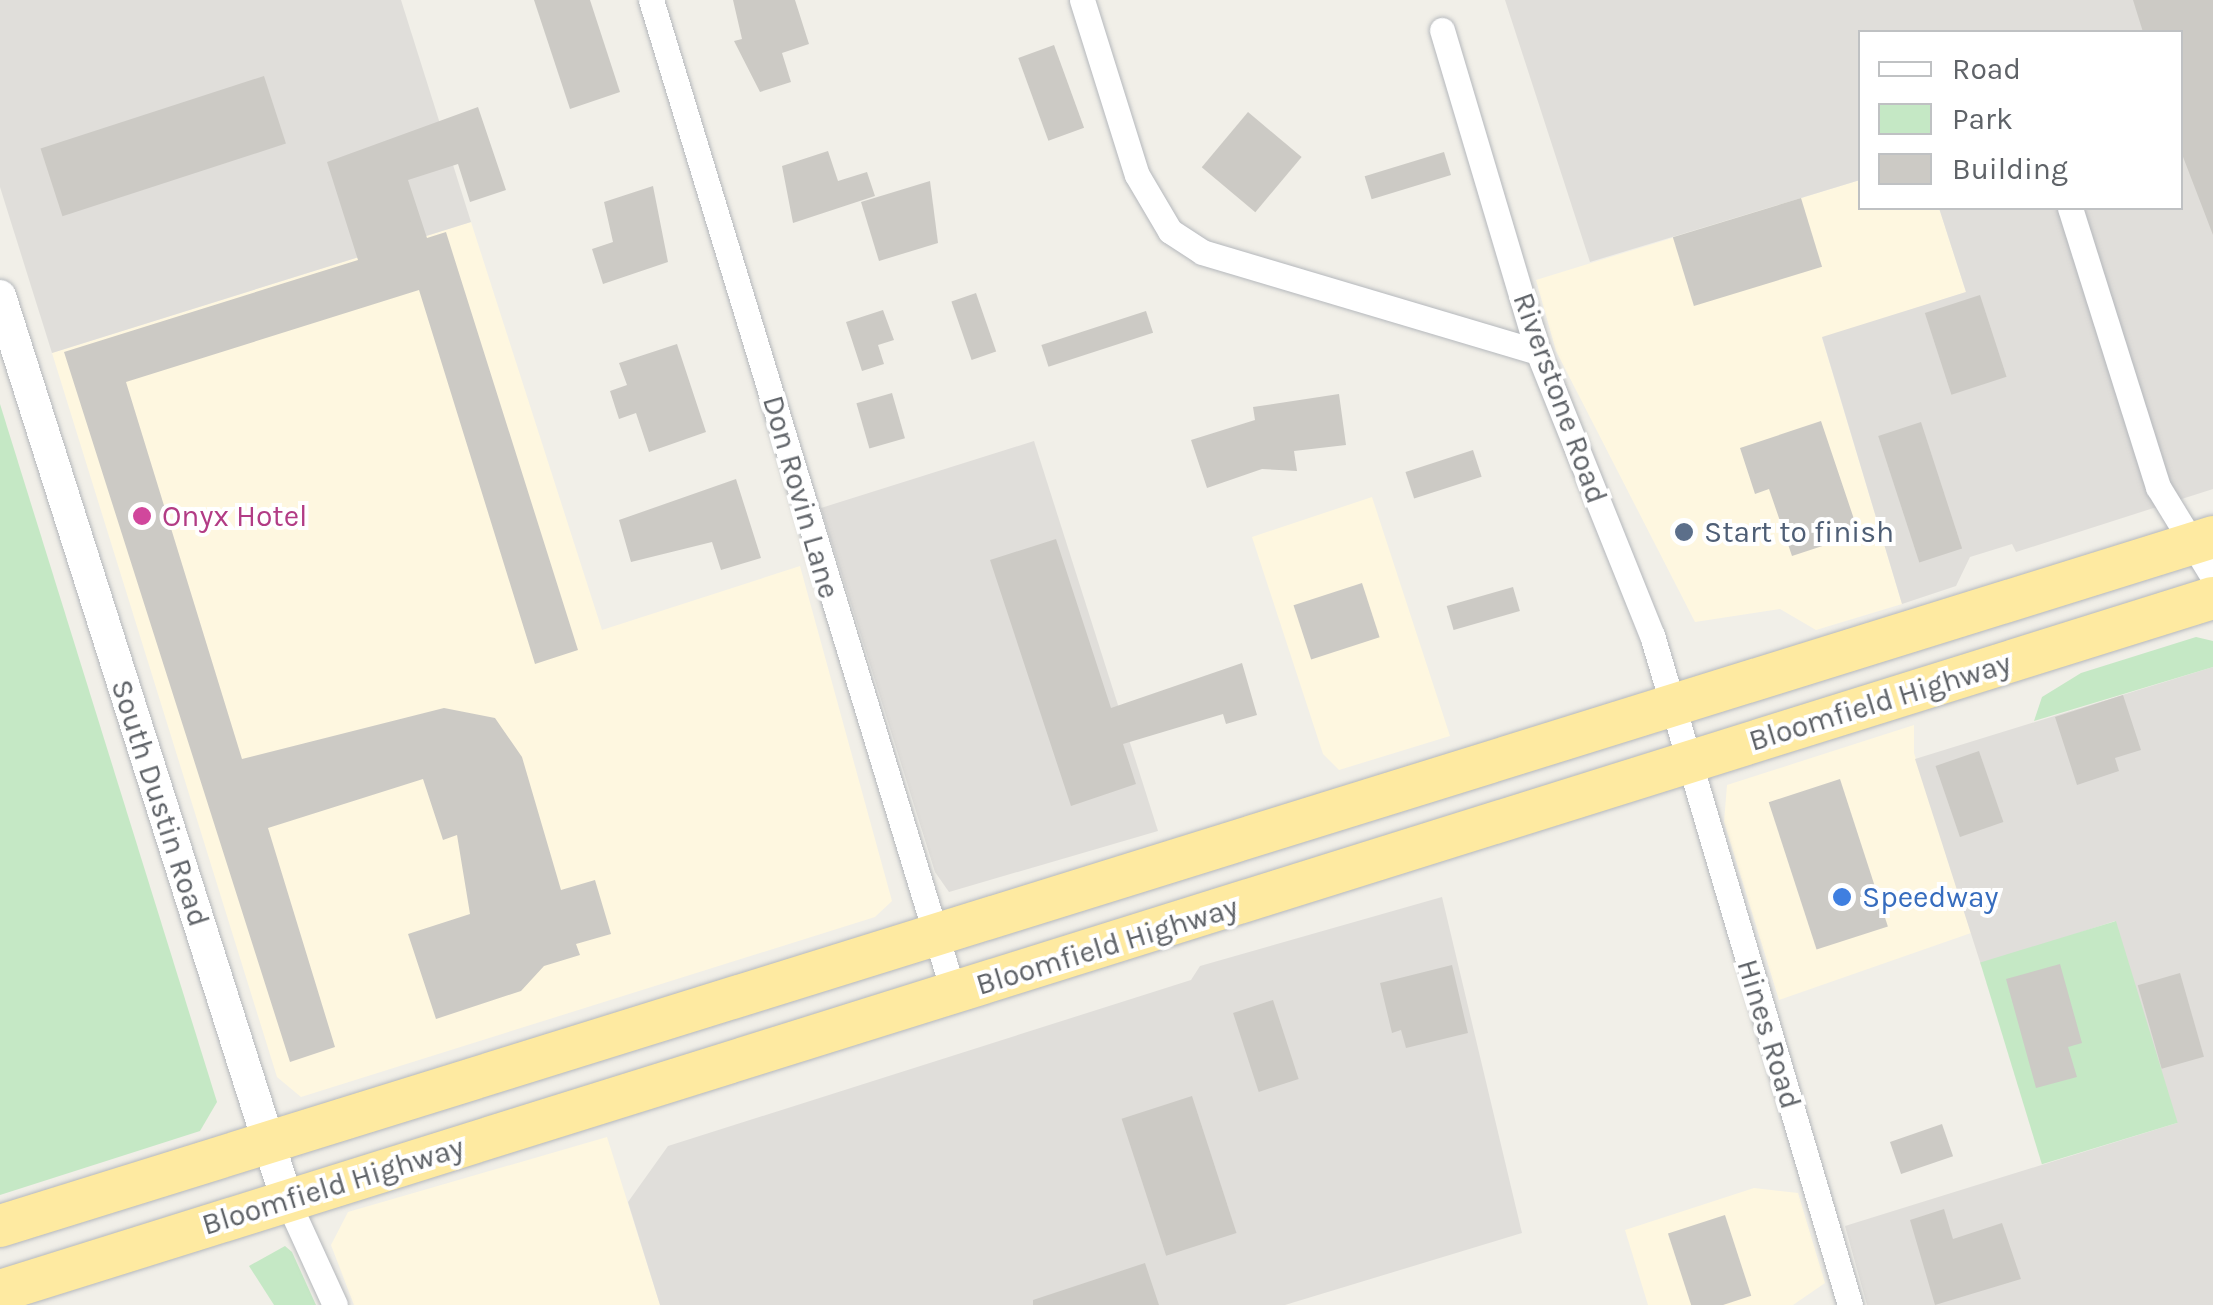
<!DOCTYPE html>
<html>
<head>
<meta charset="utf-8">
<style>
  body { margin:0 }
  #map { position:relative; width:2213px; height:1305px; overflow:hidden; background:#f1efe8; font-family:Karla,sans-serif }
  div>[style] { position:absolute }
  .commercial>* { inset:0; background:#fef7e0 }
  .industrial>* { inset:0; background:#e0deda }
  .green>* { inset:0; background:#c5e8c5; transform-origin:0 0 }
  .building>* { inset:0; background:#cccac5; transform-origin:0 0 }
  .roads { filter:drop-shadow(0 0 2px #b5b8bc) drop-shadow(0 0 2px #b5b8bc) }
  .minor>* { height:25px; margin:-12.5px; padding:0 12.5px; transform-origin:12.5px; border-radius:12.5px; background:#fff }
  .tertiary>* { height:32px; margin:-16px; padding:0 16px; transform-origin:16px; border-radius:16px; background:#fff }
  .trunk>* { height:42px; margin:-21px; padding:0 21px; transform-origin:21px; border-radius:21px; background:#feeaa1 }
  .dots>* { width:28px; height:28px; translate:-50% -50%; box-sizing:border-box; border:5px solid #fff; border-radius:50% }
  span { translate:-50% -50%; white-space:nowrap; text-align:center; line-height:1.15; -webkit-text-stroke:8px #fff; paint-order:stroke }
  .street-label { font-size:30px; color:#5f6368 }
  .hotel-label { font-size:30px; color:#b23c85 }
  .left { translate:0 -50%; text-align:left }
  .service-label { font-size:30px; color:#4e5e75 }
  .shop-label { font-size:30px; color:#366cbe }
  .legend { position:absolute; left:1858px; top:30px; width:325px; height:180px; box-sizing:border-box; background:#fff; border:2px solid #bfc1c3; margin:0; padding:12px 18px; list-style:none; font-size:30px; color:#5f6368 }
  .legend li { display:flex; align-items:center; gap:20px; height:50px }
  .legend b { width:50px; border:2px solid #bfc1c3 }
</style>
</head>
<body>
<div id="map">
  <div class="commercial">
    <div style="clip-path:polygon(1860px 180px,1860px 208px,1939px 208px,1966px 292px,1822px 338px,1902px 604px,1816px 630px,1780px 609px,1695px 622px,1556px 351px,1536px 280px)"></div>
    <div style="clip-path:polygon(471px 222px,602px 630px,800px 566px,892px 901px,875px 917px,301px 1097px,277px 1077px,52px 353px)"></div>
    <div style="clip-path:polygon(1372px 497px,1450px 736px,1339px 770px,1323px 754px,1252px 537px)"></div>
    <div style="clip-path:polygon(1914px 725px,1914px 753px,1971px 933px,1779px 1000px,1724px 822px,1727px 785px)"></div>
    <div style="clip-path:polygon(607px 1137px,660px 1305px,354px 1305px,331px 1245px,348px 1212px)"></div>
    <div style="clip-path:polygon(1754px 1188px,1798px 1193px,1825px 1283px,1793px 1305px,1648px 1305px,1625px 1230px)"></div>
  </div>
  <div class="industrial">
    <div style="clip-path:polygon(0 0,401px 0,471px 222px,52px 353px,0 187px)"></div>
    <div style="clip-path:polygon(1505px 0,2213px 0,2213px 489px,2016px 552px,2012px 544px,1970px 557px,1956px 586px,1902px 604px,1822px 337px,1966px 292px,1939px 208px,2180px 208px,2180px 32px,1860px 32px,1860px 180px,1590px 262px)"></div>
    <div style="clip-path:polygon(1034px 441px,1158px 831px,949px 892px,935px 872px,821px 508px)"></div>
    <div style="clip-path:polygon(2213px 667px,2213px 1305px,1867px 1305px,1845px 1226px,2177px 1123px,2115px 921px,1981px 965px,1915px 759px)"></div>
    <div style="clip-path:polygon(1442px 897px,1522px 1233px,1285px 1305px,660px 1305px,628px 1202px,668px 1146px,1191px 980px,1200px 966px)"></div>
  </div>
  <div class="green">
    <div style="clip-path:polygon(0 404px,217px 1102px,200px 1131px,0 1195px)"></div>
    <div style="clip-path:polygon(2196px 637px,2213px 641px,2213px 667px,2034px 721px,2042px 697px,2081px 673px)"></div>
    <div style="left:2116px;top:921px;width:211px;height:142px;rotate:73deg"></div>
    <div style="clip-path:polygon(285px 1246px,292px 1252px,316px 1305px,274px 1305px,249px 1266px)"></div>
  </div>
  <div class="building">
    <div style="clip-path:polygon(534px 0,590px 0,620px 92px,570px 109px)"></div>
    <div style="clip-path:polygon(733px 0,795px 0,809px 44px,782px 53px,791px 82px,760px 92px,734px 41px,742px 39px)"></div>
    <div style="clip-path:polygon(2133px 0,2213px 0,2213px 235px,2180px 149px,2180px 32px,2143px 32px)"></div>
    <div style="left:1054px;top:45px;width:88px;height:38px;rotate:70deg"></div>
    <div style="left:264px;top:76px;width:71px;height:235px;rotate:72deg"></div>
    <div style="clip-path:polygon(478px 107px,506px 190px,470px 202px,458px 164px,408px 180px,427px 238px,446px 232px,578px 650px,535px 664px,419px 290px,126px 382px,242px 759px,444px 708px,495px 718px,522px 757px,561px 890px,595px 880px,611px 934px,576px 944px,580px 955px,544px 966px,521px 991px,436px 1019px,408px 934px,470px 914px,457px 835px,443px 840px,423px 779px,268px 828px,335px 1047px,290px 1062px,64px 352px,358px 260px,327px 162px)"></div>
    <div style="left:1248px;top:112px;width:70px;height:72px;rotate:40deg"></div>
    <div style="clip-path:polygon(828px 151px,838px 181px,867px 172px,875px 196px,793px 223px,782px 166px)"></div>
    <div style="left:1444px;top:152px;width:24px;height:83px;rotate:73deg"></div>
    <div style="clip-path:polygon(930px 181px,938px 243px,879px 261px,861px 202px)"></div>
    <div style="clip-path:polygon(653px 186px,668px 262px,603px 284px,592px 249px,613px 242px,604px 202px)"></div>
    <div style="left:1801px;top:198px;width:72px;height:134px;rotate:73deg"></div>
    <div style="left:976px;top:293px;width:62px;height:26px;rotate:71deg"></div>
    <div style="left:1980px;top:295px;width:86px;height:58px;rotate:72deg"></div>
    <div style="clip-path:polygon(883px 310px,894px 340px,878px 345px,884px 364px,862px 371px,846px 322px)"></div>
    <div style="left:1146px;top:311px;width:23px;height:110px;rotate:72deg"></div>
    <div style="clip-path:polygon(677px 344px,706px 432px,649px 452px,636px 413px,619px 419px,610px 391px,627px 385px,619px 363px)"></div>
    <div style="left:892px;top:393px;width:47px;height:37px;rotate:74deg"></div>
    <div style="clip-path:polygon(1339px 394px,1346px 445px,1294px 451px,1297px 471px,1262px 469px,1207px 488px,1191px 440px,1255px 420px,1253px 407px)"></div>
    <div style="clip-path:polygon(1821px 421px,1859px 534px,1792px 556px,1769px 489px,1755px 494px,1740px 448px)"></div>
    <div style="left:1921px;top:422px;width:133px;height:45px;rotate:72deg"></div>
    <div style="left:1473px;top:450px;width:28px;height:71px;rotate:72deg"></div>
    <div style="clip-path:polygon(736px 479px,761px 558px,721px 570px,712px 542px,631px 562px,619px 520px)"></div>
    <div style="clip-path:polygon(1056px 539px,1111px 708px,1242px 663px,1257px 715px,1226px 724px,1223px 714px,1123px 744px,1136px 784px,1071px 806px,990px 560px)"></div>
    <div style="left:1362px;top:583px;width:57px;height:72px;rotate:72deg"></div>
    <div style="left:1513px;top:587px;width:25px;height:69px;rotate:74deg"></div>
    <div style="clip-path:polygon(2123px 695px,2141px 750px,2115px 758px,2119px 771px,2077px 785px,2055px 717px)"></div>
    <div style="left:1979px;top:751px;width:75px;height:46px;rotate:71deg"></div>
    <div style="left:1840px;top:779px;width:155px;height:75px;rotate:72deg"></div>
    <div style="clip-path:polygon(2060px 964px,2082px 1043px,2068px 1047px,2077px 1077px,2036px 1088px,2006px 979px)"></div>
    <div style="clip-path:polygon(1452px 965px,1468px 1033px,1406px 1048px,1401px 1030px,1392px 1033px,1380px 983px)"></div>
    <div style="left:2180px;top:973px;width:87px;height:44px;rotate:74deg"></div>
    <div style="left:1273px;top:1000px;width:83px;height:42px;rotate:72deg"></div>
    <div style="left:1192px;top:1096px;width:144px;height:74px;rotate:72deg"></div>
    <div style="left:1942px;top:1124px;width:34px;height:55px;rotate:71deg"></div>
    <div style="clip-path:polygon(1944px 1209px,1953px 1239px,2002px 1223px,2021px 1279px,1935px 1305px,1910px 1220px)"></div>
    <div style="left:1725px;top:1215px;width:85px;height:60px;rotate:72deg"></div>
    <div style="clip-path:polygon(1145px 1263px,1159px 1305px,1033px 1305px,1033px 1300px)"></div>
  </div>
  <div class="roads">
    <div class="minor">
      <div style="left:651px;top:0;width:1039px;rotate:73.05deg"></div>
      <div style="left:1082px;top:0;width:183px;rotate:72.6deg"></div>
      <div style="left:1137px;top:175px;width:65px;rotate:59.5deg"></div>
      <div style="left:1170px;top:231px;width:38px;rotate:33deg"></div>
      <div style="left:1202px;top:252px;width:351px;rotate:16.6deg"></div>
      <div style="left:1442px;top:30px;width:336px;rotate:73.4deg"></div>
      <div style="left:1538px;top:352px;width:305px;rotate:68.1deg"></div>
      <div style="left:1652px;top:635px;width:699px;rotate:73.54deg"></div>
      <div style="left:2070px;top:208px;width:293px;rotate:72.5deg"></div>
      <div style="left:2158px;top:487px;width:105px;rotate:58.6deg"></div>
      <div style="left:287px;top:1200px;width:115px;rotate:65.4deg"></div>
    </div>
    <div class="tertiary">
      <div style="left:0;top:296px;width:948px;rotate:72.39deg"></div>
    </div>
    <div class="trunk">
      <div style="left:0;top:1226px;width:2318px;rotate:-17.29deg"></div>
      <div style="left:0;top:1291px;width:2319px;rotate:-17.39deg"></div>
    </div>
  </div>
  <div class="dots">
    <div style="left:142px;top:516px;background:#d1479c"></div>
    <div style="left:1684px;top:532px;background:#5c6f8a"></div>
    <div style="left:1842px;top:897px;background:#3f7fe0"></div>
  </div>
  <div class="street-label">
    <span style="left:1560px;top:398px;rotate:70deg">Riverstone Road</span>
    <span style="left:801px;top:497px;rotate:74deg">Don Rovin Lane</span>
    <span style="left:1880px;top:702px;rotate:-17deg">Bloomfield Highway</span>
    <span style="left:160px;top:803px;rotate:72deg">South Dustin Road</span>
    <span style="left:1107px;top:946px;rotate:-17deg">Bloomfield Highway</span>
    <span style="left:1769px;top:1034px;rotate:73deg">Hines Road</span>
    <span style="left:333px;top:1186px;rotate:-17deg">Bloomfield Highway</span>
  </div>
  <div class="hotel-label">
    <span class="left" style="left:162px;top:516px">Onyx Hotel</span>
  </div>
  <div class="service-label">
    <span class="left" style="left:1704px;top:532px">Start to finish</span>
  </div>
  <div class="shop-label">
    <span class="left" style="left:1862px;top:897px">Speedway</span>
  </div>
  <ul class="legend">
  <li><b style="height:12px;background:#fff"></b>Road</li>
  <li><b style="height:28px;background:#c5e8c5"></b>Park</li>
  <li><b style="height:28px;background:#cccac5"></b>Building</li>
  </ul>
</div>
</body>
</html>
